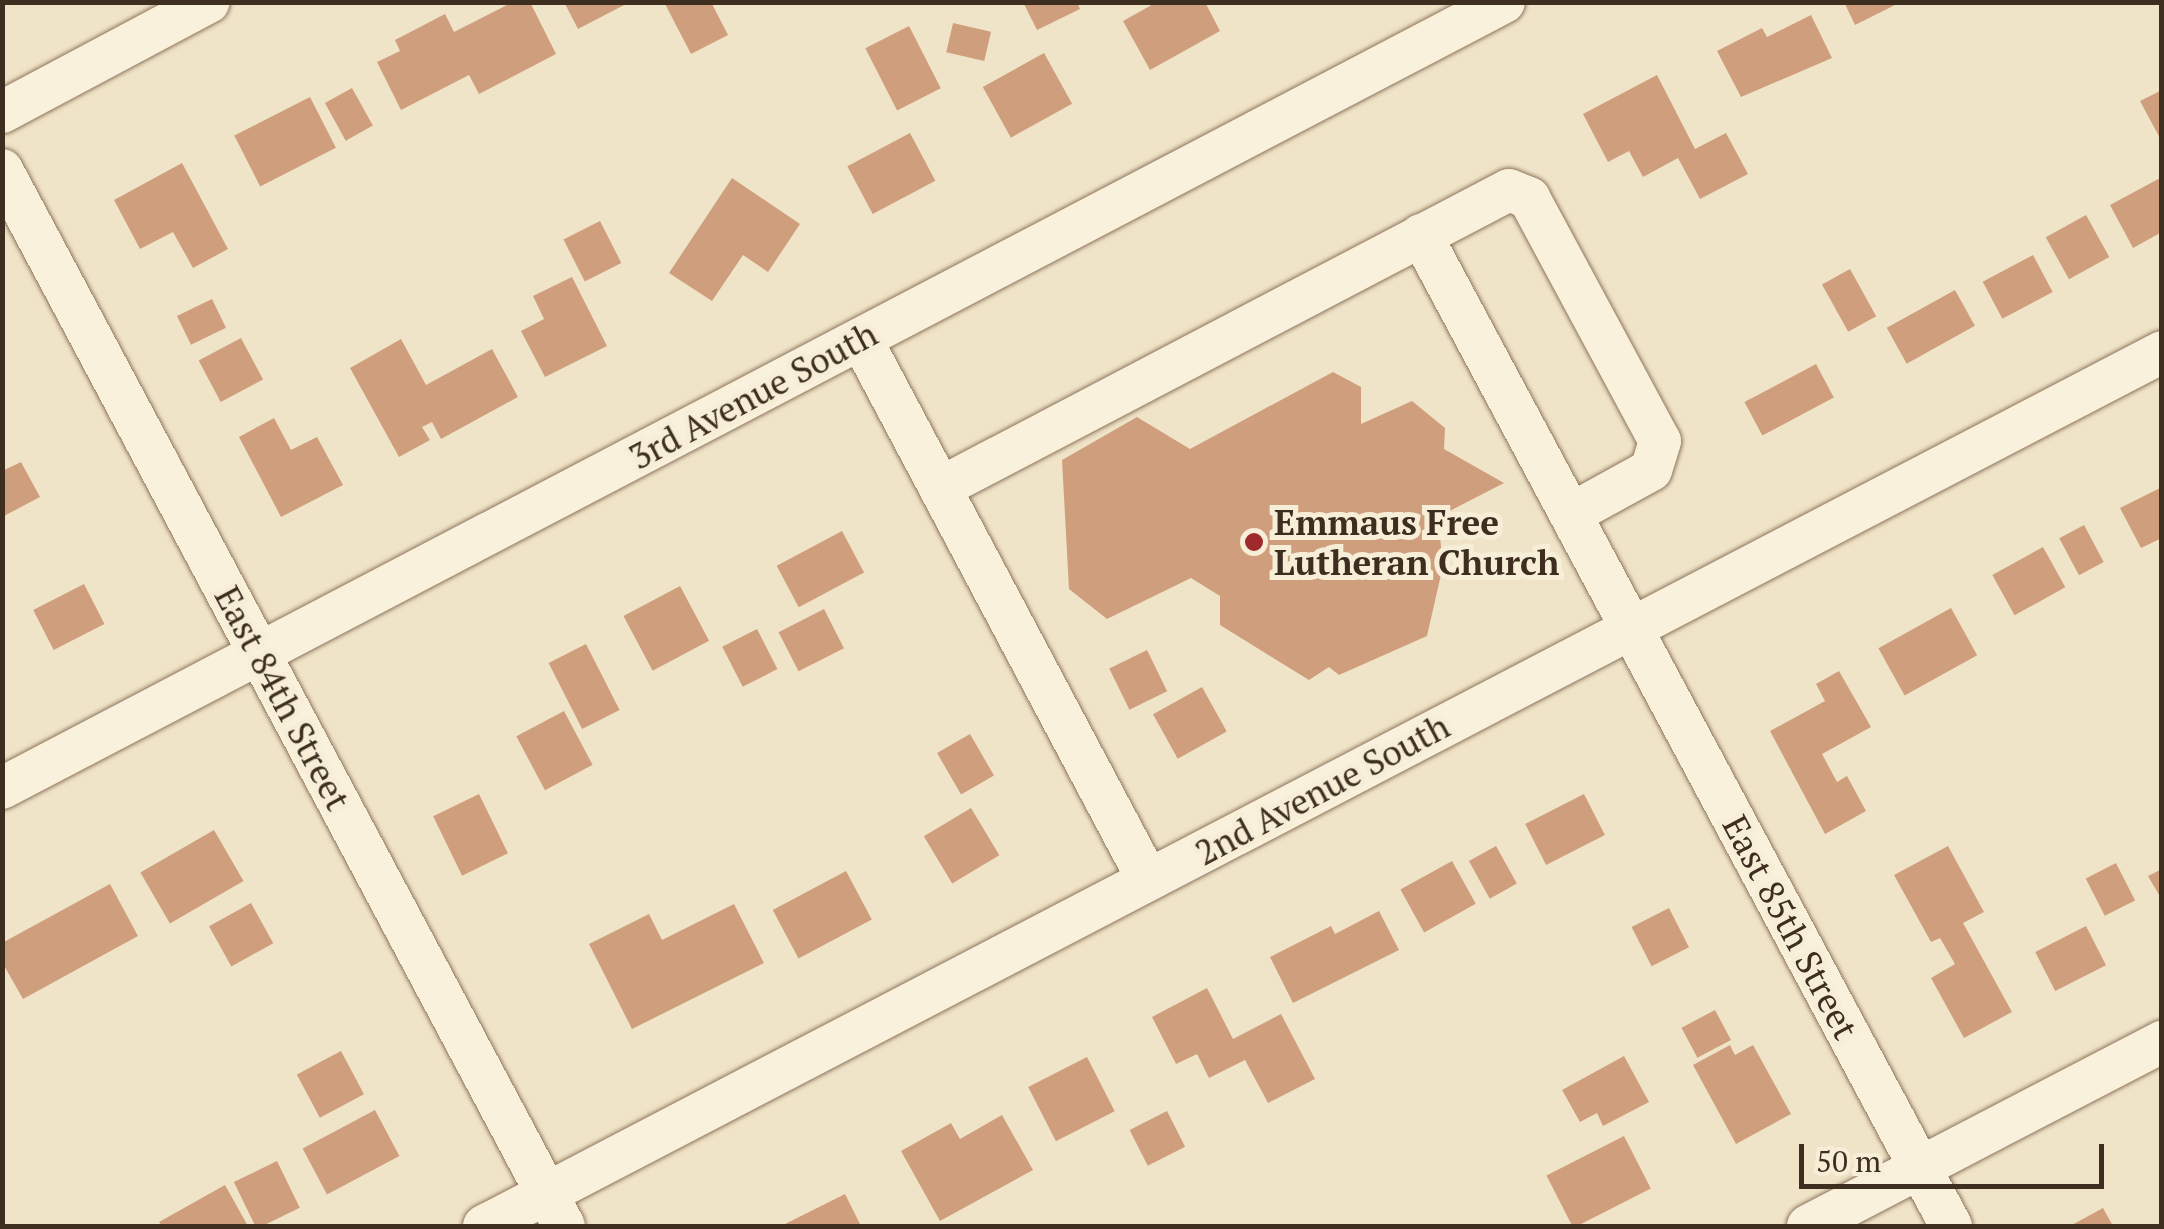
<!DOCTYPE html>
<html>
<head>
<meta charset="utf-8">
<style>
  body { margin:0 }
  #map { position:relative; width:2164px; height:1229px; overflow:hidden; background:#f0e4c8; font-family:"PT Serif",serif }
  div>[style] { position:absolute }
  .building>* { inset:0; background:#cf9f7d; transform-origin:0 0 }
  .roads { filter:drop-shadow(0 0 2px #8d765c) drop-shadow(0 0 2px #8d765c) }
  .minor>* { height:42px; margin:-21px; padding:0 21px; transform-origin:21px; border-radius:21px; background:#faf1dc }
  .dots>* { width:28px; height:28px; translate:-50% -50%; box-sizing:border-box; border:5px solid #f7eed8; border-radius:50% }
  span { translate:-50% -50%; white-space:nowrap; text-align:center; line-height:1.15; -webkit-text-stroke:10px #f7eed8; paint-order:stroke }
  .street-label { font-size:35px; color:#3d2e20 }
  .poi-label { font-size:35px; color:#3d2e20; font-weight:700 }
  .left { translate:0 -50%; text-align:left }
  .frame { position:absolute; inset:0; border:5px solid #3d2e20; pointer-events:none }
  .scale { position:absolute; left:1799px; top:1144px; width:305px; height:45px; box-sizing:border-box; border:5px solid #3d2e20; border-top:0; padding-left:12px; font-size:30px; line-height:35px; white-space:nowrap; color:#3d2e20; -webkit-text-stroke:8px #f7eed8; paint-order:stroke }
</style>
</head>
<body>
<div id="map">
  <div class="building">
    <div style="clip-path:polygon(513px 2px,530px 2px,556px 54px,479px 94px,469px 75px,401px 110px,377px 62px,400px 51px,395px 40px,445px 14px,454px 32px)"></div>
    <div style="clip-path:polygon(564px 2px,630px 2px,578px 29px)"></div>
    <div style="clip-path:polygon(664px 2px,711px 2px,728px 35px,691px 54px)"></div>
    <div style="clip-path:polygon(1023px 2px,1077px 2px,1080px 9px,1037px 30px)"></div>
    <div style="clip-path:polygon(1157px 2px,1205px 2px,1220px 31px,1150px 70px,1123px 21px)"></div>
    <div style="clip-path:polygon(1844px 2px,1901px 2px,1855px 25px)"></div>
    <div style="clip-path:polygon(1811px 15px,1832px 58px,1741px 97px,1717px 51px,1762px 28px,1767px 37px)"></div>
    <div style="left:953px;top:23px;width:39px;height:30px;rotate:13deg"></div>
    <div style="left:909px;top:26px;width:70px;height:49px;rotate:63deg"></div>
    <div style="left:1044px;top:53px;width:58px;height:70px;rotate:61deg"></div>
    <div style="clip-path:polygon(1657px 75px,1695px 149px,1726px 133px,1748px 174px,1700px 199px,1678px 158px,1643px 177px,1629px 151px,1608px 162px,1583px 114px)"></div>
    <div style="left:352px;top:88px;width:43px;height:31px;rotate:61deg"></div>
    <div style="clip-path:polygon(2162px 90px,2162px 142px,2140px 101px)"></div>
    <div style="left:310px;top:97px;width:57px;height:85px;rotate:63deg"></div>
    <div style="left:910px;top:133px;width:54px;height:71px;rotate:62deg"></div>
    <div style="clip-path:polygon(182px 163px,228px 249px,193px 268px,173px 232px,140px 249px,114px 200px)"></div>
    <div style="clip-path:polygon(2162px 177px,2162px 232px,2133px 248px,2110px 205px)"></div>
    <div style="clip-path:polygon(732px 178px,800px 224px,768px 272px,743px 255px,712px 301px,669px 273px)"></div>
    <div style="left:2086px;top:215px;width:48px;height:46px;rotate:61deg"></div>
    <div style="left:600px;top:221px;width:47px;height:41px;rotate:63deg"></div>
    <div style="left:2033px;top:255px;width:42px;height:57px;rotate:62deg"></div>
    <div style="left:1850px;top:269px;width:54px;height:32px;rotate:61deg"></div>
    <div style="clip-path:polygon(572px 277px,607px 346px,545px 377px,521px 331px,544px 319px,533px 296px)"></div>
    <div style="left:1955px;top:290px;width:41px;height:78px;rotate:61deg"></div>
    <div style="left:212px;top:299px;width:32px;height:39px;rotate:64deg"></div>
    <div style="left:241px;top:338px;width:47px;height:48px;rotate:62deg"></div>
    <div style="clip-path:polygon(401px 339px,426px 385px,492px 349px,518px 397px,441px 439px,432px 422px,422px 427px,430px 440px,399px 457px,350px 368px)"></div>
    <div style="left:1816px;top:364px;width:38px;height:81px;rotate:62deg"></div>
    <div style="clip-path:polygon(1333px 372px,1361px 387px,1361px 424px,1412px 401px,1445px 428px,1444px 449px,1504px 483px,1438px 517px,1443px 566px,1427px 636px,1339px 675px,1329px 667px,1309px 680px,1220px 625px,1220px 596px,1191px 578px,1107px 619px,1069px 589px,1062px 460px,1137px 417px,1190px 449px)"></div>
    <div style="clip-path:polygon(274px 418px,291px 450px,317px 437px,343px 485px,281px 517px,239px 437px)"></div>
    <div style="clip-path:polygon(21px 462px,40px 497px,2px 517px,2px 471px)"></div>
    <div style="clip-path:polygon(2162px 487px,2162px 538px,2141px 548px,2120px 508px)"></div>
    <div style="left:2084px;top:525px;width:42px;height:28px;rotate:62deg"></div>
    <div style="left:842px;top:531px;width:47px;height:74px;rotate:62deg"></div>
    <div style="left:2043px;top:547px;width:46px;height:58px;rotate:61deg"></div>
    <div style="left:84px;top:584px;width:45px;height:57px;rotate:63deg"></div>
    <div style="left:680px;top:586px;width:62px;height:64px;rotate:62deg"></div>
    <div style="left:1951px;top:608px;width:54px;height:83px;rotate:61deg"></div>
    <div style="left:824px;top:609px;width:44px;height:51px;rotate:63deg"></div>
    <div style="left:757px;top:629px;width:45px;height:39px;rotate:63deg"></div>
    <div style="left:586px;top:644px;width:74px;height:42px;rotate:63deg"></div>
    <div style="left:1147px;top:650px;width:46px;height:42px;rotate:64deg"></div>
    <div style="clip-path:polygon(1839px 671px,1871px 727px,1822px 754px,1837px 782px,1847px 776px,1866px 811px,1825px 834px,1770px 731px,1825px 701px,1816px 684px)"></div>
    <div style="left:1202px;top:687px;width:51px;height:56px;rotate:61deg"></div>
    <div style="left:564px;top:711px;width:61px;height:54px;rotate:62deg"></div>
    <div style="left:970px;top:734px;width:48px;height:38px;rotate:60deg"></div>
    <div style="left:479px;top:794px;width:66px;height:51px;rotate:64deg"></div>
    <div style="left:1584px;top:794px;width:46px;height:66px;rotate:63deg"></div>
    <div style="left:971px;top:808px;width:55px;height:55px;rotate:59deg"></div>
    <div style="left:214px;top:830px;width:59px;height:85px;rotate:60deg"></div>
    <div style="left:1496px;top:846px;width:43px;height:31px;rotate:61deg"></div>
    <div style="clip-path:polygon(1948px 846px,1984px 912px,1963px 923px,2012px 1012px,1964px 1038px,1931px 978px,1955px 964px,1940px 938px,1931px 942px,1894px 875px)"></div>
    <div style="left:1452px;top:861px;width:49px;height:59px;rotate:61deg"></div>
    <div style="left:2116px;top:863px;width:42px;height:34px;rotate:63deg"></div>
    <div style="clip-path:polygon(2162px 869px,2162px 900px,2148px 876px)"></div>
    <div style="left:846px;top:871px;width:55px;height:83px;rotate:62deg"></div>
    <div style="clip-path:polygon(110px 884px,138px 936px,23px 999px,2px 962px,2px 943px)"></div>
    <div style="left:251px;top:903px;width:46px;height:48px;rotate:61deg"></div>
    <div style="clip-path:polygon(734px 904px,764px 963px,632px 1029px,589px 944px,649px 914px,662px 940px)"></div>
    <div style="left:1669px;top:908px;width:44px;height:42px;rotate:63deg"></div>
    <div style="clip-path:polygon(1379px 911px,1399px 950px,1293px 1003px,1270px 957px,1331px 926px,1335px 934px)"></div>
    <div style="left:2086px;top:926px;width:44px;height:57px;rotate:63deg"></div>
    <div style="clip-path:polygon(1207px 988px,1233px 1039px,1281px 1014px,1315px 1079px,1268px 1103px,1245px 1060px,1209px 1078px,1197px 1054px,1176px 1064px,1152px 1017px)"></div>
    <div style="left:1715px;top:1010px;width:34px;height:38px;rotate:62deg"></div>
    <div style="clip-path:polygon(1730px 1045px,1735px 1055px,1753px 1045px,1791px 1114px,1736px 1144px,1693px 1065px)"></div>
    <div style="left:341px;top:1051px;width:49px;height:50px;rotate:62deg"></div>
    <div style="clip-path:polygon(1624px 1056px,1649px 1102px,1603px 1126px,1597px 1113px,1580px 1122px,1562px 1090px)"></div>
    <div style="left:1087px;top:1057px;width:61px;height:66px;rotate:63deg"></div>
    <div style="left:375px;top:1110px;width:52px;height:82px;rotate:62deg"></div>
    <div style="left:1167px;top:1111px;width:40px;height:42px;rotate:63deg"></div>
    <div style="clip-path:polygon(1002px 1115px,1033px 1170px,940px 1221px,901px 1151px,951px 1123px,960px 1139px)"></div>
    <div style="left:1624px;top:1136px;width:59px;height:87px;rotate:63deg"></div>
    <div style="left:277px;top:1161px;width:52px;height:48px;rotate:64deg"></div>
    <div style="clip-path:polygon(225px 1185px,248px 1226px,162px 1226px,159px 1222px)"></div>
    <div style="clip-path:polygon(845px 1194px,861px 1226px,781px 1226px)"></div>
    <div style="clip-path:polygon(2103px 1208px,2113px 1226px,2070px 1226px)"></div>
  </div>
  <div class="roads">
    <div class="minor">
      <div style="left:2px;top:112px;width:234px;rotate:-28deg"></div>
      <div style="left:2px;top:170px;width:1196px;rotate:61.98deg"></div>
      <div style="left:1421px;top:235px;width:1124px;rotate:61.86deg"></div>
      <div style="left:861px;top:339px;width:612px;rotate:62.05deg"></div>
      <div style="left:940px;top:488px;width:642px;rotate:-27.64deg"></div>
      <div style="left:1509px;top:190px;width:22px;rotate:22deg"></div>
      <div style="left:1529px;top:198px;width:276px;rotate:61.7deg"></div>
      <div style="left:1660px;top:441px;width:30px;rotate:107deg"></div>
      <div style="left:1651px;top:470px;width:91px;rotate:151.2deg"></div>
      <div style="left:2px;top:788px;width:1695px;rotate:-27.62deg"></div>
      <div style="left:484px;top:1226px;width:1892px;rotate:-27.51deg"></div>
      <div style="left:1808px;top:1226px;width:399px;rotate:-27.5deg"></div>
    </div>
  </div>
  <div class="dots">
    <div style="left:1254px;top:542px;background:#9e2a2b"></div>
  </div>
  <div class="street-label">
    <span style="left:753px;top:395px;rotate:-28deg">3rd Avenue South</span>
    <span style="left:283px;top:698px;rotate:62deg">East 84th Street</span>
    <span style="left:1322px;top:789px;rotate:-28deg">2nd Avenue South</span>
    <span style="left:1791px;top:927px;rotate:62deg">East 85th Street</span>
  </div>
  <div class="poi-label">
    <span class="left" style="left:1274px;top:542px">Emmaus Free<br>Lutheran Church</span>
  </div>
  <div class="frame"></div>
  <div class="scale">50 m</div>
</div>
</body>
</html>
